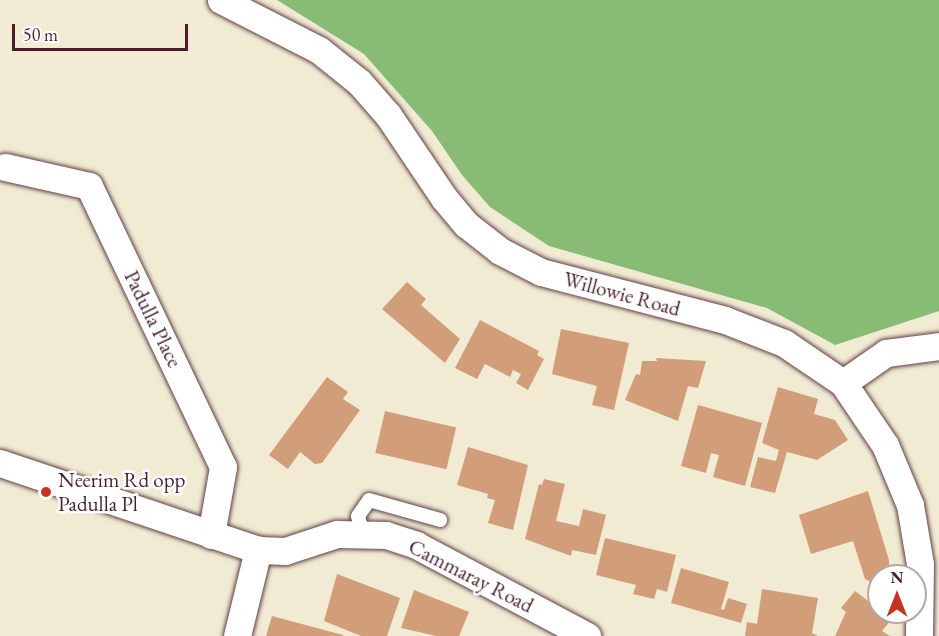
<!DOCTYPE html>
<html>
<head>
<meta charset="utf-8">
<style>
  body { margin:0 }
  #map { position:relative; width:939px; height:636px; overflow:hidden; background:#f1ebd4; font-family:"EB Garamond",serif }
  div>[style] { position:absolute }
  .forest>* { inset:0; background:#88bb74 }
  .building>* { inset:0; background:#d29e7a; transform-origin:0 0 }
  .roads { filter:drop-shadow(0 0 2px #633e44) drop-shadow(0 0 2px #633e44) }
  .service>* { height:14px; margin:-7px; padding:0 7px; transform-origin:7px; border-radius:7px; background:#fff }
  .minor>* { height:27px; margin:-13.5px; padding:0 13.5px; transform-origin:13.5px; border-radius:13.5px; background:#fff }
  .dots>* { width:16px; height:16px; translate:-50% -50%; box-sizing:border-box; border:3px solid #fff; border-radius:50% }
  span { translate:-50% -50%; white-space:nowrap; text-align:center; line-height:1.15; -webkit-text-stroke:5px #fff; paint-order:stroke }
  .street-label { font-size:21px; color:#4a1f2b }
  .poi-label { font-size:21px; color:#4a1f2b }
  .left { translate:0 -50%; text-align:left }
  .north { position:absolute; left:867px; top:564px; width:60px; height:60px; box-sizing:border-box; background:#fff; border:2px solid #b7a5aa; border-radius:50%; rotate:0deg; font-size:16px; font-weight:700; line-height:24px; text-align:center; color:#4a1f2b }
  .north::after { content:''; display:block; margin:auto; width:21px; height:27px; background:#c8321e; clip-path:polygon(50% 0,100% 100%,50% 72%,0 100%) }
  .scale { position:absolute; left:12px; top:24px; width:176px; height:27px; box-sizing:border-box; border:3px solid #4a1f2b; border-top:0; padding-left:8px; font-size:18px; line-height:21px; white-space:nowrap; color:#4a1f2b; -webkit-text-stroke:4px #fff; paint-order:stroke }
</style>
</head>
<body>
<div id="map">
  <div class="forest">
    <div style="clip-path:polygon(277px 0,939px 0,939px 311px,835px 345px,767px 308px,549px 246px,490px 207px,462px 175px,432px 131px,364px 54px)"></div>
  </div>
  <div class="building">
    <div style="clip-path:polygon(407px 282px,426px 299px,421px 305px,460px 339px,445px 363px,382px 309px)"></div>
    <div style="clip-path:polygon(480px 320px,539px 351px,537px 355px,544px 359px,528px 390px,516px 383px,521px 374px,513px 370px,510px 377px,485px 364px,477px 379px,455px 368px)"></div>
    <div style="clip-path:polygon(561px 329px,629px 343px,614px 410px,592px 405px,597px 386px,552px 374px)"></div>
    <div style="clip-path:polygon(656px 358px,706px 361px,698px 388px,688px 386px,678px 421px,625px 400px,636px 374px,640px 375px,642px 361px,657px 361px)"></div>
    <div style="clip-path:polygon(327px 377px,348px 392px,343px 399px,360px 410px,322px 463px,315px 464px,300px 452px,288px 469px,269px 455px)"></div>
    <div style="clip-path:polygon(778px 387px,818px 399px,814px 414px,835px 420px,848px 440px,817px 460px,787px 452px,775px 493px,750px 487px,758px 457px,776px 461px,779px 450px,762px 443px)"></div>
    <div style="clip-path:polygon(698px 405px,762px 423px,745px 486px,713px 477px,719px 455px,711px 453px,706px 473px,681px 466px)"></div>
    <div style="left:385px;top:411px;width:73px;height:43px;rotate:13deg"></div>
    <div style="clip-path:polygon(468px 447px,528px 465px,513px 530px,488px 523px,495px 500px,487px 498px,488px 494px,457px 485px)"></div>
    <div style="clip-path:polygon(544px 479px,565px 484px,556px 521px,579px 526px,583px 509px,606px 515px,596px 555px,572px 550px,571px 556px,525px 539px,539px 484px,542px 485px)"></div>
    <div style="clip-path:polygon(868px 491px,889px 560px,889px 576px,879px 576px,879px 586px,865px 579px,853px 541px,811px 554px,799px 515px)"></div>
    <div style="clip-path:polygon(605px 538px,676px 555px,667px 592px,657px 589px,654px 599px,633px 594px,636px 585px,596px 575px)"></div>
    <div style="clip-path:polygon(681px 568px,729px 582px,721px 609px,724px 610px,728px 598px,747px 604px,741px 623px,671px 603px)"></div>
    <div style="clip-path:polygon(337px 574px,400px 598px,387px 636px,361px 636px,324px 621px)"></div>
    <div style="clip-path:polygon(762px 589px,818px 598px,812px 633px,818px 636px,745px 636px,747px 622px,757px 624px)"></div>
    <div style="clip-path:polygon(414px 590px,469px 612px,459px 636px,436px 636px,401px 628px)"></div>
    <div style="clip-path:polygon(855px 591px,892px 619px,882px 631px,890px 636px,835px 636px,846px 612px,841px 608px)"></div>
    <div style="clip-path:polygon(272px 616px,343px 635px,343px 636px,266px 636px)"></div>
  </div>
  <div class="roads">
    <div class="service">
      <div style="left:362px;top:532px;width:16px;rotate:-104deg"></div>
      <div style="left:358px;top:516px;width:19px;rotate:-55deg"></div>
      <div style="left:369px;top:500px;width:74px;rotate:15.7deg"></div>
    </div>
    <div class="minor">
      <div style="left:221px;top:0;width:110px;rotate:27deg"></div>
      <div style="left:319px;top:50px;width:51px;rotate:38.7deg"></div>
      <div style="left:359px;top:82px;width:44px;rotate:48.7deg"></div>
      <div style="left:388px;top:115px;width:100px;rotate:56deg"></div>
      <div style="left:444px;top:198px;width:35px;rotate:50deg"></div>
      <div style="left:467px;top:225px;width:42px;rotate:38.2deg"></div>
      <div style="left:500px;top:251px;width:46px;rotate:27.1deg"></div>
      <div style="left:541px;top:272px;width:190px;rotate:14.6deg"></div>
      <div style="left:725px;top:320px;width:63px;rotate:21.3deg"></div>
      <div style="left:784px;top:343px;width:71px;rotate:34.1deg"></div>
      <div style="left:843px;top:383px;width:75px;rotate:55.9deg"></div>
      <div style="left:885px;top:445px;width:65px;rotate:67.4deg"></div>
      <div style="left:910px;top:505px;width:60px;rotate:80.4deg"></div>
      <div style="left:920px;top:564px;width:72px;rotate:90.8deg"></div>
      <div style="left:5px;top:167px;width:86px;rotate:12.7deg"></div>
      <div style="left:89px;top:186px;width:311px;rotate:64.5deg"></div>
      <div style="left:223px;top:467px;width:69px;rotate:100deg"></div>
      <div style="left:843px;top:383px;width:52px;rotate:-34.9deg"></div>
      <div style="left:886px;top:353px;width:53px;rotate:-7.5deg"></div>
      <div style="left:0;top:463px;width:272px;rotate:18.6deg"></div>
      <div style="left:258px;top:550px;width:27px;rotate:2deg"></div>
      <div style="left:285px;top:551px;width:55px;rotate:-18.1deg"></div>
      <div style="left:337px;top:534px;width:49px;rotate:1.2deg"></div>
      <div style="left:386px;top:535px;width:32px;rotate:18deg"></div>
      <div style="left:416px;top:545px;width:194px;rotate:28deg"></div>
      <div style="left:237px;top:636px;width:89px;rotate:-76.3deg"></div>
    </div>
  </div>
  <div class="dots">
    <div style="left:46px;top:492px;background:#c8321e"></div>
  </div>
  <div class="street-label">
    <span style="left:622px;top:294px;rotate:15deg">Willowie Road</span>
    <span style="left:153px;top:319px;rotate:64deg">Padulla Place</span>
    <span style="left:471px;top:576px;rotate:27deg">Cammaray Road</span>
  </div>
  <div class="poi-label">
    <span class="left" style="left:58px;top:492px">Neerim Rd opp<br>Padulla Pl</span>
  </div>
  <div class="north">N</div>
  <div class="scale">50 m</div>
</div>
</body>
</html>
